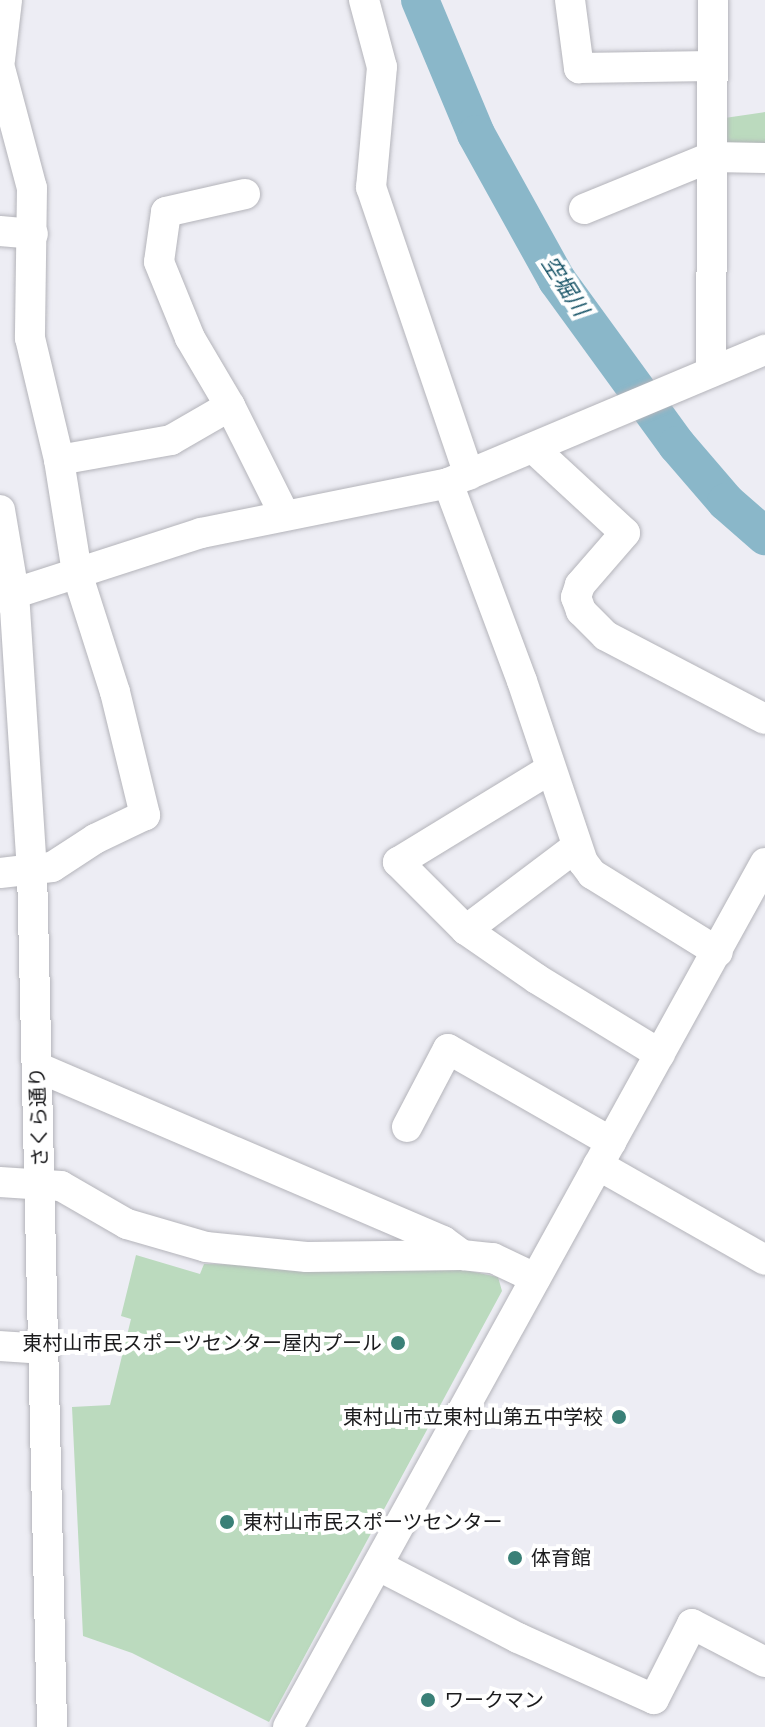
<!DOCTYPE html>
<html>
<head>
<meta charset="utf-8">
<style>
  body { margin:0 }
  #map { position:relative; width:765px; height:1727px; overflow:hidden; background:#ededf4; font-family:"Fira Sans","Noto Sans JP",sans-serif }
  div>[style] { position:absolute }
  .green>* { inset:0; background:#bbdabe }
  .river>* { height:38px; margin:-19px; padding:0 19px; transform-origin:19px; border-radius:19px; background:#8ab7c9 }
  .roads { filter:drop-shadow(0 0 2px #b4b4ba) drop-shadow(0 0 2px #b4b4ba) }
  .minor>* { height:30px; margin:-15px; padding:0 15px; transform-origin:15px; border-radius:15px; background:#fff }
  .dots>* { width:22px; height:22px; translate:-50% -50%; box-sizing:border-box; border:4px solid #fff; border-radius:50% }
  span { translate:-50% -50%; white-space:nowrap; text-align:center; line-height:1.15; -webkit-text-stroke:8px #fff; paint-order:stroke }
  .street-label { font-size:20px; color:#1a1a1c }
  .poi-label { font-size:20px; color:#1a1a1c }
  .right { translate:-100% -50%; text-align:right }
  .left { translate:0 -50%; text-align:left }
  .water-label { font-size:22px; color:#185467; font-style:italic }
</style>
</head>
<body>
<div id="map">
  <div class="green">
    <div style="clip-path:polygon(765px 112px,765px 158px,711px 157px,711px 120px)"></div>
    <div style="clip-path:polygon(136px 1255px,200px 1274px,204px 1264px,460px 1269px,498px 1277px,502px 1291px,269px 1722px,132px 1653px,83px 1636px,72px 1407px,110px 1405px,131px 1319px,121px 1316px)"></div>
  </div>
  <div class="river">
    <div style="left:420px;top:0;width:145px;rotate:67.3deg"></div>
    <div style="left:476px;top:134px;width:167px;rotate:61deg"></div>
    <div style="left:557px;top:280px;width:204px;rotate:54deg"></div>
    <div style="left:677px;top:445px;width:75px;rotate:49.3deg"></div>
    <div style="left:726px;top:502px;width:52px;rotate:41.1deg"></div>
  </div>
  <div class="roads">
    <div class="minor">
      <div style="left:364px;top:0;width:69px;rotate:75deg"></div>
      <div style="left:382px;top:67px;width:121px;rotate:95.2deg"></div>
      <div style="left:371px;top:187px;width:304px;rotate:71.2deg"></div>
      <div style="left:570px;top:0;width:69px;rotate:82.5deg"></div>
      <div style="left:579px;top:68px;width:133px;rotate:-0.9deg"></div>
      <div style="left:0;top:60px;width:60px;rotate:-83.3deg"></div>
      <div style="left:0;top:68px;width:124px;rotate:75.1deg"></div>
      <div style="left:32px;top:188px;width:150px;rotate:90.8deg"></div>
      <div style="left:30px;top:338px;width:125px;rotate:76.6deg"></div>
      <div style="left:59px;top:460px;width:114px;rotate:80.9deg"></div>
      <div style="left:77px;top:573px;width:125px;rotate:72.3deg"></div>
      <div style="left:115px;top:692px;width:127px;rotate:76.3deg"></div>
      <div style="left:145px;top:815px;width:55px;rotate:154.4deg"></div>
      <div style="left:95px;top:839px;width:51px;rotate:146.9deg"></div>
      <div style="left:52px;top:867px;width:52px;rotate:173.4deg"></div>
      <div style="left:245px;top:194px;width:81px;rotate:167.2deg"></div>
      <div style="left:166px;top:212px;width:50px;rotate:98deg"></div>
      <div style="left:159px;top:262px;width:82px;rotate:67.8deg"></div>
      <div style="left:190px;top:338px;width:79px;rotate:59.5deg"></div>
      <div style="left:230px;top:406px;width:121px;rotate:63.4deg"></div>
      <div style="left:584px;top:209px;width:137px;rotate:-22.3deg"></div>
      <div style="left:711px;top:157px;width:54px;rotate:1.1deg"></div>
      <div style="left:0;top:231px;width:33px;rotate:5deg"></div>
      <div style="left:711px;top:372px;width:372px;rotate:-89.7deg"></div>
      <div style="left:533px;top:448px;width:125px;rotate:42.7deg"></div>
      <div style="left:625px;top:533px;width:69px;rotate:130.9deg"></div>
      <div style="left:580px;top:585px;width:13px;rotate:108deg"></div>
      <div style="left:576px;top:597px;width:15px;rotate:70deg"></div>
      <div style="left:581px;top:611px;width:35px;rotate:45deg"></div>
      <div style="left:606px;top:636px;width:179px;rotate:27.6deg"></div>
      <div style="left:59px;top:460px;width:114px;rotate:-10.1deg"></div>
      <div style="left:171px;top:440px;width:68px;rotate:-30deg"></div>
      <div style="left:448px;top:483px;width:211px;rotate:69.5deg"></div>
      <div style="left:522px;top:681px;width:191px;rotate:71.4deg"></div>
      <div style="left:583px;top:862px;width:15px;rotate:53deg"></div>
      <div style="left:592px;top:874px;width:148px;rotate:31.8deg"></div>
      <div style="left:0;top:510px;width:84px;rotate:80.4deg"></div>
      <div style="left:14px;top:593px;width:278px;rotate:86.3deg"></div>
      <div style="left:32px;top:870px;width:857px;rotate:88.66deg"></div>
      <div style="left:0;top:598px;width:211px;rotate:-17.9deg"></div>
      <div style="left:201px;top:533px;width:252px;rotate:-11.4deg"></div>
      <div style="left:448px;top:483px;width:344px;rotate:-22.8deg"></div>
      <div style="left:549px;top:770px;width:177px;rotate:148.6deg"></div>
      <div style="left:398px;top:862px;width:96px;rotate:45deg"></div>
      <div style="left:466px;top:930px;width:86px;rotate:34.6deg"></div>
      <div style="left:537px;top:979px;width:144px;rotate:31.4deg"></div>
      <div style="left:466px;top:930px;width:138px;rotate:-37deg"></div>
      <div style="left:37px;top:1067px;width:442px;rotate:23.2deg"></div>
      <div style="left:443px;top:1241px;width:24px;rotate:36deg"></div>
      <div style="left:407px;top:1127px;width:88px;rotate:-62.3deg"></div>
      <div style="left:448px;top:1049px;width:188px;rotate:29.7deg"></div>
      <div style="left:598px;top:1165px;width:192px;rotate:29.6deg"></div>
      <div style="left:0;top:1182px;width:61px;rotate:3.8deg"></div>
      <div style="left:61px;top:1186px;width:76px;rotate:29.9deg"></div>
      <div style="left:127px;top:1224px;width:82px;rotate:16.2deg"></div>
      <div style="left:206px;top:1247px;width:101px;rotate:5.7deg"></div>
      <div style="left:307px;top:1257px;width:155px;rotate:-0.7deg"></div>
      <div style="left:462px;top:1255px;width:31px;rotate:6deg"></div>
      <div style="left:493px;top:1258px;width:47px;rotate:25.5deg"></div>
      <div style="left:0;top:1346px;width:45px;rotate:3.8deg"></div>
      <div style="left:379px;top:1566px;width:157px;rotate:27.4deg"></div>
      <div style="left:518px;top:1638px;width:149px;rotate:24.2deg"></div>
      <div style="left:654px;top:1699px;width:84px;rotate:-63.1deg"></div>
      <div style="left:692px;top:1624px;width:82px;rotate:27.5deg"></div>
      <div style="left:288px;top:1727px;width:987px;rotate:-61.1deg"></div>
    </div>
  </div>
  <div class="dots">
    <div style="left:398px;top:1343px;background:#3a8077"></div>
    <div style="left:619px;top:1417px;background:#3a8077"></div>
    <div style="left:227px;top:1522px;background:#3a8077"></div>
    <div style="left:515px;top:1558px;background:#3a8077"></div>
    <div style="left:428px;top:1700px;background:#3a8077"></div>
  </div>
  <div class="street-label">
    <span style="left:39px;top:1117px;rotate:-92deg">さくら通り</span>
  </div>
  <div class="poi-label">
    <span class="right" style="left:382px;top:1343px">東村山市民スポーツセンター屋内プール</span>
    <span class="right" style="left:603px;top:1417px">東村山市立東村山第五中学校</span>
    <span class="left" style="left:243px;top:1522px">東村山市民スポーツセンター</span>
    <span class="left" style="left:531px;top:1558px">体育館</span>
    <span class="left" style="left:444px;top:1700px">ワークマン</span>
  </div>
  <div class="water-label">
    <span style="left:565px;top:286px;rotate:57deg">空堀川</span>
  </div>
</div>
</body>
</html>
